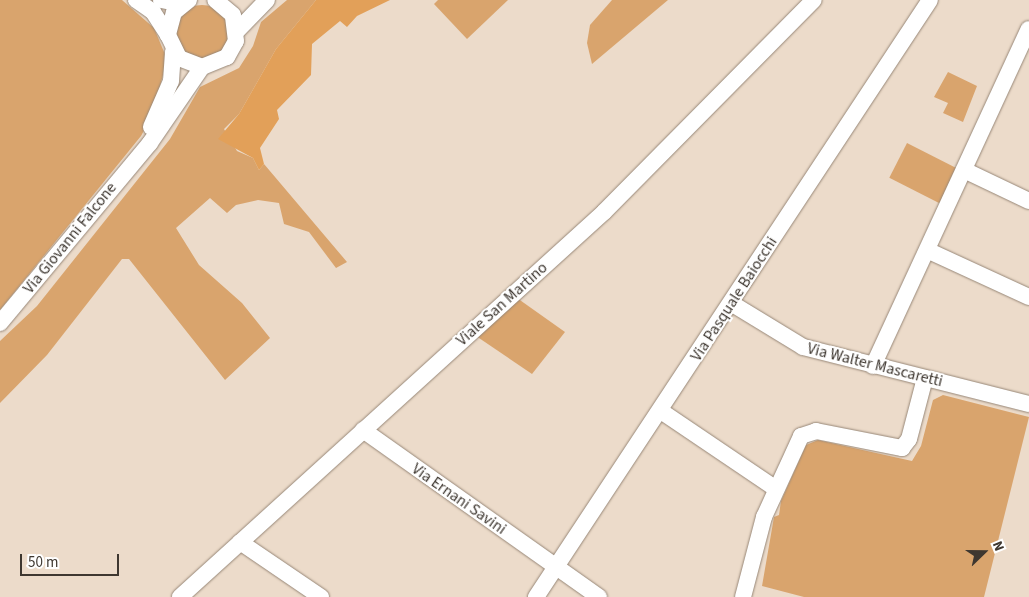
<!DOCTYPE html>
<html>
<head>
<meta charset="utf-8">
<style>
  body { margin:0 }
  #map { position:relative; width:1029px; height:597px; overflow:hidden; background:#ecdbca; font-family:"Source Sans 3",sans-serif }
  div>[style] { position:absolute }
  .green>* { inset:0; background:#d9a46d; transform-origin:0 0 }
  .round { border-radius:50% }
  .forest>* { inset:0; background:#e2a059 }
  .roads { filter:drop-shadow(0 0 1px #978777) drop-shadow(0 0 1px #978777) }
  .street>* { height:16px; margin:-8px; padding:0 8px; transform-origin:8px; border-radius:8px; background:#fff }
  span { translate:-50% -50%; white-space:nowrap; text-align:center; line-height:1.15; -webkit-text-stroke:4px #fff; paint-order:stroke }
  .street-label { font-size:16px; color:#3e3730 }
  .north { position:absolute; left:959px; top:527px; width:50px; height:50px; -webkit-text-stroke:4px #fff; paint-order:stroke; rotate:68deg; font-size:14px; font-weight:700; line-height:20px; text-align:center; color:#3e3730 }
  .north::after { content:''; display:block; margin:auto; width:18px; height:22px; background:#3e3730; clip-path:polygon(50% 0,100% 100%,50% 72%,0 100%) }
  .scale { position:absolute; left:20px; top:554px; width:99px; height:22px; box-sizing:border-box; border:2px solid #3e3730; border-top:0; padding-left:6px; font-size:15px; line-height:18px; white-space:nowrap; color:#3e3730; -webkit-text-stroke:4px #fff; paint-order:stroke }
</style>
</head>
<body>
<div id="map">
  <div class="green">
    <div style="clip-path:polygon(0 0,122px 0,154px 28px,167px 59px,153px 114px,141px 136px,0 310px)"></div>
    <div style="clip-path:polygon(287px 0,316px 0,276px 49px,239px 114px,224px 129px,237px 151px,253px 158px,259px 170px,264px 164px,347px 262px,336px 268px,309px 232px,284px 224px,279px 203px,258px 200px,236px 205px,227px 213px,210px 198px,176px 228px,199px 265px,242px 303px,270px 338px,225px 380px,129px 259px,122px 259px,47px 355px,0 403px,0 341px,37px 306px,170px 139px,200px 87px,239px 68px,253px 46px,261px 22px)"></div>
    <div style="clip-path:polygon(438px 0,508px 0,467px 39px,434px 4px)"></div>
    <div style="clip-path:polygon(612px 0,668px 0,592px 64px,587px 43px,590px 25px)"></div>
    <div class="round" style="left:175px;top:5px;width:54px;height:54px"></div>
    <div style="clip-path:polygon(948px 72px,977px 86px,963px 122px,943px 113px,948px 103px,934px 97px)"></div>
    <div style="left:907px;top:143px;width:58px;height:39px;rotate:27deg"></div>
    <div style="clip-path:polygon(517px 298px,565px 332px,532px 374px,476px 336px)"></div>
    <div style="clip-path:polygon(943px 395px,1029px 417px,984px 597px,804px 597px,762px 586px,774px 517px,779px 515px,781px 501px,806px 445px,818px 440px,912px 461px,921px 446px,933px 400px)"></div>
  </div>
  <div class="forest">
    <div style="clip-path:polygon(316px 0,390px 0,357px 16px,347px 27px,340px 21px,312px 44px,311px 75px,277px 110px,279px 119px,260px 148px,264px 164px,259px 170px,253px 158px,218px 139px,239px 114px,276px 49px)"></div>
  </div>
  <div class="roads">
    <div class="street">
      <div style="left:136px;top:0;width:21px;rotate:35deg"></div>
      <div style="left:153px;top:12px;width:27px;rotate:57deg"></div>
      <div style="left:161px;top:0;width:21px;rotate:11deg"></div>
      <div style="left:189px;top:0;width:19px;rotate:141deg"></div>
      <div style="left:174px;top:12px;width:24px;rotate:105deg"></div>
      <div style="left:168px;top:35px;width:25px;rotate:64deg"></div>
      <div style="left:179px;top:58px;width:25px;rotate:21deg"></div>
      <div style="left:202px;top:67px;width:27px;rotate:-22deg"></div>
      <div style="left:227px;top:57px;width:18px;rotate:-61deg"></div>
      <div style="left:236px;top:41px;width:26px;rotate:-97deg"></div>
      <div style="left:233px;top:15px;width:23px;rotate:-140deg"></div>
      <div style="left:237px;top:31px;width:43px;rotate:-45.9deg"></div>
      <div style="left:151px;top:127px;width:50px;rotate:-66.5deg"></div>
      <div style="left:171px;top:81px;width:30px;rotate:-86deg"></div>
      <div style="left:964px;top:170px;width:72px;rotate:25.5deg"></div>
      <div style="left:929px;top:251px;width:110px;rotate:24.7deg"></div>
      <div style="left:731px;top:303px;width:84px;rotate:31.4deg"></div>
      <div style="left:803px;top:347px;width:233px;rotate:14.2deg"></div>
      <div style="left:0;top:323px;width:234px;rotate:-50.2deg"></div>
      <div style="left:150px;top:143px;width:92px;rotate:-55.6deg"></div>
      <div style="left:873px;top:366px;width:371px;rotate:-65.2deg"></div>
      <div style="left:661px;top:411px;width:139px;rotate:34.1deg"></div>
      <div style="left:363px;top:430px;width:289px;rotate:35.3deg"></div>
      <div style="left:240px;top:542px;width:98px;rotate:34.2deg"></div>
      <div style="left:180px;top:597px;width:573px;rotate:-42.24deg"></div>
      <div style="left:604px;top:212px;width:298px;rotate:-45.3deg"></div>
      <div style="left:536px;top:597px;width:715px;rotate:-56.58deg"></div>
      <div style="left:743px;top:597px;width:83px;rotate:-75.3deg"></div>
      <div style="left:764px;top:517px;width:89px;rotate:-65.4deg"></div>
      <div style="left:801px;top:436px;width:16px;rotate:-18deg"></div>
      <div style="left:816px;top:431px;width:88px;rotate:11.2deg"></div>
      <div style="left:902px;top:448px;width:11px;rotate:-52deg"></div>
      <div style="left:909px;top:439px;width:63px;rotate:-75.3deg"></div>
    </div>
  </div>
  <div class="street-label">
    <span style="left:70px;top:238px;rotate:-51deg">Via Giovanni Falcone</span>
    <span style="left:734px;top:299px;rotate:-57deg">Via Pasquale Baiocchi</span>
    <span style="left:502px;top:304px;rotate:-42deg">Viale San Martino</span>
    <span style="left:875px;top:365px;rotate:14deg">Via Walter Mascaretti</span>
    <span style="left:459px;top:499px;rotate:35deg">Via Ernani Savini</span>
  </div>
  <div class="north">N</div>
  <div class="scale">50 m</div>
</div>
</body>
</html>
